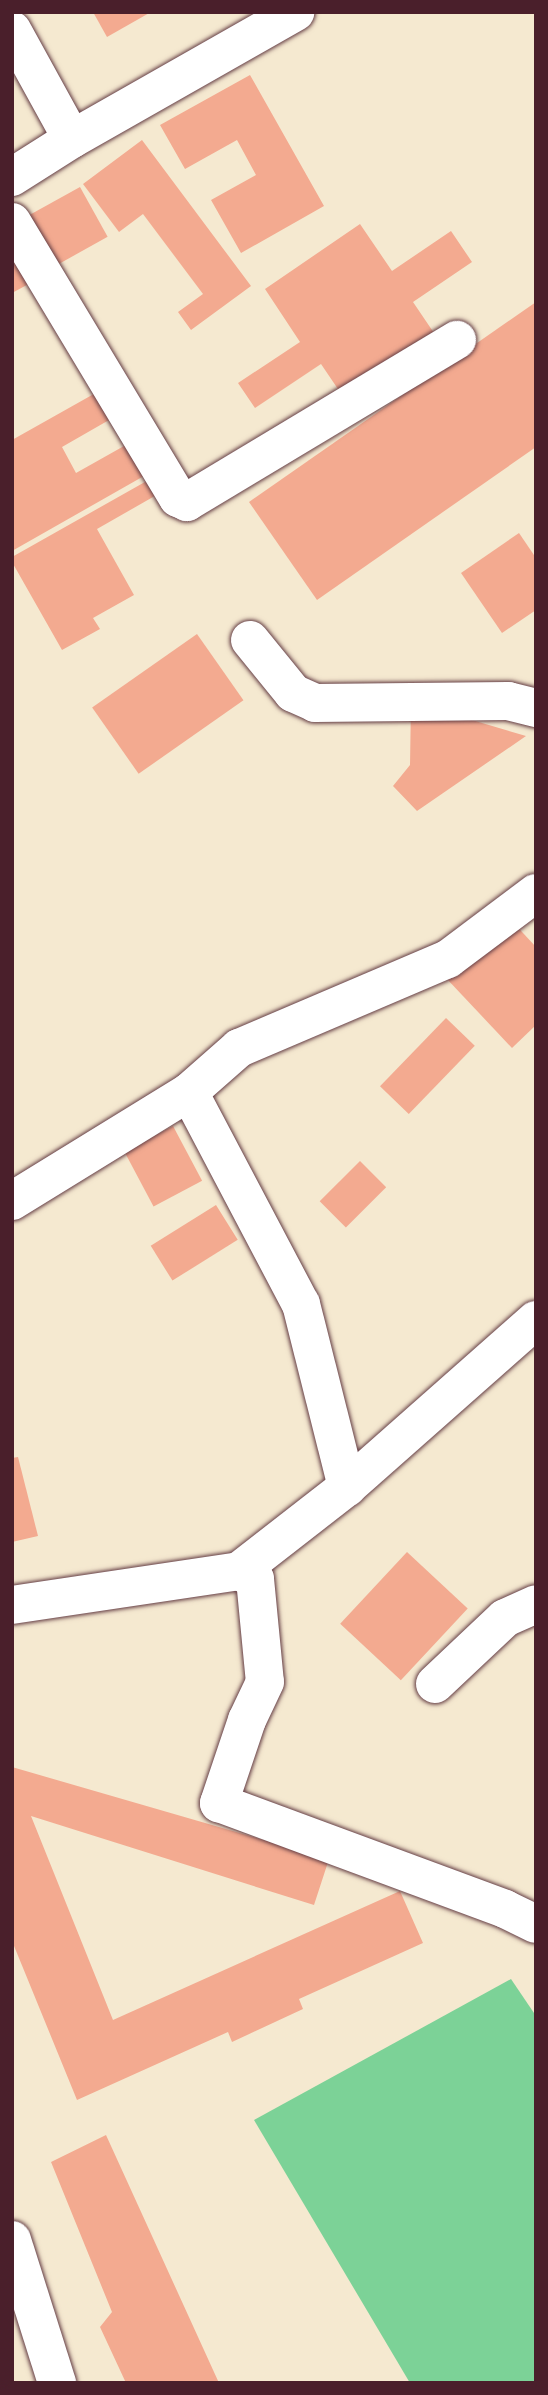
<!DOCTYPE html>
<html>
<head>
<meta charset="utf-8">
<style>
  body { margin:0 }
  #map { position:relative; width:548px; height:2395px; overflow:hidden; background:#f5e9d0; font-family:Kalam,sans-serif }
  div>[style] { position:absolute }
  .green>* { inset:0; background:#7cd297 }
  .building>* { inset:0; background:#f3aa90; transform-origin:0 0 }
  .roads { filter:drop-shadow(0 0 2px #643d44) drop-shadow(0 0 2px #643d44) }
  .minor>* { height:38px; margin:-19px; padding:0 19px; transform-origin:19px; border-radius:19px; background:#fff }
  span { translate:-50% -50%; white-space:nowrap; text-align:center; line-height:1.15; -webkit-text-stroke:5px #fcf5e5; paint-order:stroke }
  .frame { position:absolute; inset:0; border:14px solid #4a1f2b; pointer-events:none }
</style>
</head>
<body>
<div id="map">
  <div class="green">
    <div style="clip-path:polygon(511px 1979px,536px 2016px,536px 2383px,410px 2383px,254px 2120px)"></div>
  </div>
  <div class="building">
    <div style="clip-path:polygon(93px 12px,151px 12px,107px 37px)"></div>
    <div style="clip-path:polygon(250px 75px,324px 206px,241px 253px,211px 200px,256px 175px,237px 140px,185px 169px,160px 125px)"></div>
    <div style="clip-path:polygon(142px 140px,251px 286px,191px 330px,178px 312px,203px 294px,143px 214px,119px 232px,83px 184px)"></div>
    <div style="left:80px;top:187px;width:57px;height:64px;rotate:61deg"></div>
    <div style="clip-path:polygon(360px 224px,392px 271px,451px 231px,472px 262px,413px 302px,434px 333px,342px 395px,321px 364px,255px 408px,238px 383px,300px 342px,265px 289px)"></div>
    <div style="clip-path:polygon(12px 238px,36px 280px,12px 293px)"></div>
    <div style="clip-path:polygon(536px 302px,536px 447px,317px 600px,249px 502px)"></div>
    <div style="clip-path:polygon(108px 386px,123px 412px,62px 447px,76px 473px,140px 437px,158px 468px,12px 551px,12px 440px)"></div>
    <div style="clip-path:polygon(152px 478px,160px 493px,97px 529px,134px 595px,93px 618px,100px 629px,62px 650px,12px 562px,12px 557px)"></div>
    <div style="clip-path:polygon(519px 533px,536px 558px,536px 610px,502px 633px,461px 573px)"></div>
    <div style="left:197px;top:634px;width:81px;height:128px;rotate:55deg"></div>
    <div style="clip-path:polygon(411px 702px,526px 736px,417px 811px,393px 786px,410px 765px)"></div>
    <div style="clip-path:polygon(510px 919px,536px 947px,536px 1025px,512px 1048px,446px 978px)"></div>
    <div style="left:446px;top:1018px;width:40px;height:95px;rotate:44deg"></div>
    <div style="left:173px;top:1126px;width:62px;height:55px;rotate:62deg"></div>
    <div style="left:360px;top:1161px;width:37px;height:57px;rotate:45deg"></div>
    <div style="left:216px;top:1205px;width:41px;height:77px;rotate:58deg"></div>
    <div style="clip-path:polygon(18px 1457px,38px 1536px,12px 1542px,12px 1458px)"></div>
    <div style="left:407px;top:1552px;width:83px;height:98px;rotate:43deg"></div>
    <div style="clip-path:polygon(12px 1767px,329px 1859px,314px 1905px,31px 1816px,113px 2020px,400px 1891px,423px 1943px,299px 1999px,303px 2009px,232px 2042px,228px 2032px,77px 2100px,12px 1941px)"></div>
    <div style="clip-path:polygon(106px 2135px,219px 2383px,126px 2383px,100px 2327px,112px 2312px,51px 2162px)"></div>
  </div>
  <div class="roads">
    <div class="minor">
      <div style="left:12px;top:30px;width:124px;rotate:61.2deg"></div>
      <div style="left:12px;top:177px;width:71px;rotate:-32.3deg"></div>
      <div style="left:72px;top:139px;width:257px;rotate:-29.6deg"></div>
      <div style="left:12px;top:222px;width:322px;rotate:59deg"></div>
      <div style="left:178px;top:498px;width:10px;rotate:24deg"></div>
      <div style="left:187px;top:502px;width:315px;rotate:-31deg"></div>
      <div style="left:250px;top:640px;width:68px;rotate:50.9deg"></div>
      <div style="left:293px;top:693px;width:24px;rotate:24deg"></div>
      <div style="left:315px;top:703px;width:193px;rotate:-0.6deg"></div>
      <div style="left:508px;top:701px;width:29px;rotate:14deg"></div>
      <div style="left:189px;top:1092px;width:240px;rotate:62.2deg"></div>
      <div style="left:301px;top:1304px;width:189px;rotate:75.9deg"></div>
      <div style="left:12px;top:1201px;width:208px;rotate:-31.6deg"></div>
      <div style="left:189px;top:1092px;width:67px;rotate:-41.3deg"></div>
      <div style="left:239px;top:1048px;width:227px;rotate:-23.1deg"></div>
      <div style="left:448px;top:959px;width:110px;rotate:-36.9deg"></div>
      <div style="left:239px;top:1571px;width:18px;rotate:27deg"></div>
      <div style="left:255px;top:1579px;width:103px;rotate:84.5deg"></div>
      <div style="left:265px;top:1682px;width:42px;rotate:115.3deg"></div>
      <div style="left:247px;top:1720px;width:88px;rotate:108.6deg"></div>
      <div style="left:219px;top:1803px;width:305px;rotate:20.3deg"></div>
      <div style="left:505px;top:1909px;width:34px;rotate:26deg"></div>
      <div style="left:12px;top:1605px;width:230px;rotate:-8.5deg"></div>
      <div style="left:239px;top:1571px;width:137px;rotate:-37.9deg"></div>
      <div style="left:347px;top:1487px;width:252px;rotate:-41.5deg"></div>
      <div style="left:435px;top:1684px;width:96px;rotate:-43.3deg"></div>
      <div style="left:505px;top:1618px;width:34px;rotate:-24deg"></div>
      <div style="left:12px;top:2240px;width:150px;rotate:72.5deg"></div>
    </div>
  </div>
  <div class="frame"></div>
</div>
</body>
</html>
